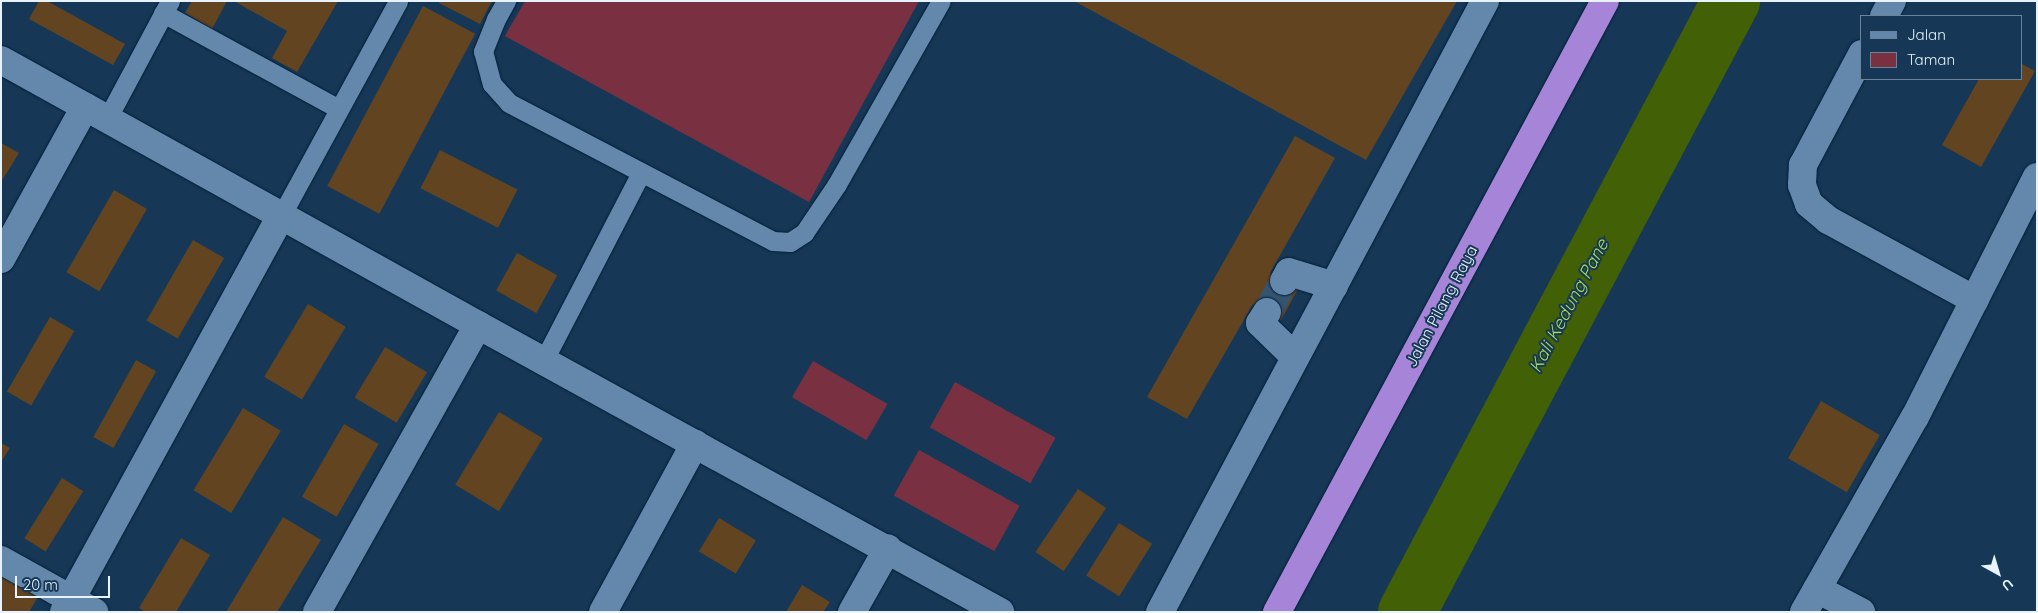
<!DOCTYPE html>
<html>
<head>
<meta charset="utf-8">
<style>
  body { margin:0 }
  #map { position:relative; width:2038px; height:613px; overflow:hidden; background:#163856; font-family:Quicksand,sans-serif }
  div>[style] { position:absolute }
  .green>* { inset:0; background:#793142; transform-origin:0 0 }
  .river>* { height:58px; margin:-29px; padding:0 29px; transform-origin:29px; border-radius:29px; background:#426006 }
  .building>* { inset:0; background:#634421; transform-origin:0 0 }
  .minor-tunnel>* { height:28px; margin-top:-14px; transform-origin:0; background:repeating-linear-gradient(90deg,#35546f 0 28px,transparent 0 42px) }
  .roads { filter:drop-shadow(0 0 1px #001e3a) drop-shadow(0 0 1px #001e3a) }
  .service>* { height:19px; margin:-9.5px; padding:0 9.5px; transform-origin:9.5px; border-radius:9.5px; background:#6488ab }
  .minor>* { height:28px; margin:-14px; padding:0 14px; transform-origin:14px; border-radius:14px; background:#6488ab }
  .trunk>* { height:28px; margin:-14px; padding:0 14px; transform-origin:14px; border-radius:14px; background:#a685d8 }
  span { translate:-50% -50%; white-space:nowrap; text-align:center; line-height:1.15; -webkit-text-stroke:4px #163856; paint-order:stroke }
  .street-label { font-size:16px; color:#e7f3fe }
  .water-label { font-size:18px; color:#a7dc56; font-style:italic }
  .frame { position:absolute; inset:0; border:2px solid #e7f3fe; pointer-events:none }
  .legend { position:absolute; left:1860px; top:15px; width:162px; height:65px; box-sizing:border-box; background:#163856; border:1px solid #6a8399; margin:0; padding:6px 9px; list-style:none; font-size:15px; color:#e7f3fe }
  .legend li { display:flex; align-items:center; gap:10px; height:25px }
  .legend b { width:25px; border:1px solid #6a8399 }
  .north { position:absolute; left:1973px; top:548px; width:50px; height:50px; -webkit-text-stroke:4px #163856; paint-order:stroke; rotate:141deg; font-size:14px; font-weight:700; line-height:20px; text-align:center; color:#e7f3fe }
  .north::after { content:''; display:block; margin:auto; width:18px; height:22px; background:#e7f3fe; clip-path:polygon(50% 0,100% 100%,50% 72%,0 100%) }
  .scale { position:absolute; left:15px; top:576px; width:95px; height:22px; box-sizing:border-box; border:2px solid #e7f3fe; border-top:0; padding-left:6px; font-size:15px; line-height:18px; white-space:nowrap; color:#e7f3fe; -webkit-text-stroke:4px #163856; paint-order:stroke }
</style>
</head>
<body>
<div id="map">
  <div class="green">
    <div style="clip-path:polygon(525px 1px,919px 1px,809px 202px,505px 36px)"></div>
    <div style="left:813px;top:361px;width:86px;height:42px;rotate:30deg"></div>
    <div style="left:955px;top:382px;width:115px;height:52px;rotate:29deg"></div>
    <div style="left:919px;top:450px;width:115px;height:52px;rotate:29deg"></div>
  </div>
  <div class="river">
    <div style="left:1407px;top:612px;width:692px;rotate:-62.06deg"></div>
  </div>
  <div class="building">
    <div style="clip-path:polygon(39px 1px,47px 1px,125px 44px,113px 65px,29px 19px)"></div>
    <div style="clip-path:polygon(192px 1px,227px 1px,212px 29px,185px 13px)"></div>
    <div style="clip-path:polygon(234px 1px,338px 1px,297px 72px,272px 58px,287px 31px)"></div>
    <div style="clip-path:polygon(440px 1px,492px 1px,480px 24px,439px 3px)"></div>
    <div style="clip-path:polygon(1074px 1px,1457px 1px,1366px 160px)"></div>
    <div style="left:423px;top:6px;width:59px;height:204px;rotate:28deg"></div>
    <div style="clip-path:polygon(2022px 64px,2035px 71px,1981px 167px,1942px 145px,1979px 79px,2022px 79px)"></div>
    <div style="clip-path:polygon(1295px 136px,1335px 158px,1270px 273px,1298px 289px,1281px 320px,1253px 304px,1187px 419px,1147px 397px)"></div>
    <div style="clip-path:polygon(1px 143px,19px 153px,1px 182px)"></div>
    <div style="left:440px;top:150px;width:87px;height:43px;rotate:27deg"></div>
    <div style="left:114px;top:190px;width:38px;height:95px;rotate:30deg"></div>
    <div style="left:193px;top:240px;width:36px;height:93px;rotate:30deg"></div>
    <div style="left:517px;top:253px;width:46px;height:43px;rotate:29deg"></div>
    <div style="left:308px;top:304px;width:44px;height:85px;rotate:31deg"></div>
    <div style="left:50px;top:317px;width:28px;height:86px;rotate:30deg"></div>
    <div style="left:385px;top:347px;width:49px;height:59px;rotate:31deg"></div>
    <div style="left:136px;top:360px;width:23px;height:88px;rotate:29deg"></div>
    <div style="left:1821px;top:401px;width:68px;height:66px;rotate:30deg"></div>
    <div style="left:243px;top:408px;width:44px;height:96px;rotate:31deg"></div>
    <div style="left:499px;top:412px;width:51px;height:85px;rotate:31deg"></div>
    <div style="left:344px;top:424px;width:40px;height:84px;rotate:30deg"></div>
    <div style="clip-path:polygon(1px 443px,10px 448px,1px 462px)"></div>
    <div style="left:62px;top:478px;width:25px;height:71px;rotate:32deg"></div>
    <div style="left:1078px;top:489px;width:34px;height:76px;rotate:34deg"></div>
    <div style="clip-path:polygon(283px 517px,321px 540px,277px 612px,226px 612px)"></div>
    <div style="left:719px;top:518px;width:43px;height:39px;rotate:31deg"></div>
    <div style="left:1119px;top:523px;width:39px;height:62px;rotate:32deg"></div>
    <div style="clip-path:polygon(181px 538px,210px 555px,176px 612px,146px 612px,139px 608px)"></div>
    <div style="clip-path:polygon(3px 574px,39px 595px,29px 612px,1px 612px,1px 577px)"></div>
    <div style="clip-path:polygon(802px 585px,830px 602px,823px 612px,786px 612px)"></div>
  </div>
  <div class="minor-tunnel">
    <div style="left:1267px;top:312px;width:35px;rotate:-61deg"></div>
  </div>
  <div class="roads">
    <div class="service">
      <div style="left:506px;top:1px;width:21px;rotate:119deg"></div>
      <div style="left:496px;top:19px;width:35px;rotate:112deg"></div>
      <div style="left:483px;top:51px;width:34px;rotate:75deg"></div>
      <div style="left:492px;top:84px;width:25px;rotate:48deg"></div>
      <div style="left:509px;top:103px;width:298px;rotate:27.6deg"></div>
      <div style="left:773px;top:241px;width:17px;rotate:3deg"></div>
      <div style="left:790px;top:242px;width:17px;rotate:-33deg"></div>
      <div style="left:804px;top:233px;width:59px;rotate:-56deg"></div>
      <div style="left:837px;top:184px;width:210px;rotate:-60.4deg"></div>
      <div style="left:163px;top:13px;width:200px;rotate:28.6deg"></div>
      <div style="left:107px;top:119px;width:134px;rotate:-61.9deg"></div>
      <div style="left:281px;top:216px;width:245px;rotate:-61.4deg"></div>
      <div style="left:544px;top:360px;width:211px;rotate:-62.6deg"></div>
    </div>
    <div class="minor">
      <div style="left:1884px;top:16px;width:17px;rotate:-62deg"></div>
      <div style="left:1862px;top:54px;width:126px;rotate:118deg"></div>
      <div style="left:1803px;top:165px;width:20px;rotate:93deg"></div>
      <div style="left:1802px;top:185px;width:20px;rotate:70deg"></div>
      <div style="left:1809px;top:204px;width:25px;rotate:40deg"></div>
      <div style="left:1828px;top:220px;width:167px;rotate:28.6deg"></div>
      <div style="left:1px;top:60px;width:546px;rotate:29.05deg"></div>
      <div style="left:478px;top:325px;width:596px;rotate:28.8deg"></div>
      <div style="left:1px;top:259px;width:174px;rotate:-61.1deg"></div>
      <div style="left:1284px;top:281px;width:10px;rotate:-61deg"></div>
      <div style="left:1289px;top:272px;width:47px;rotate:17.3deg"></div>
      <div style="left:1267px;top:312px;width:13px;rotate:122deg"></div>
      <div style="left:1260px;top:323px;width:49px;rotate:44.2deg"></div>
      <div style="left:1px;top:560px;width:107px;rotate:29.2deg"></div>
      <div style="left:1817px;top:589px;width:50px;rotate:27.6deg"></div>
      <div style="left:64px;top:612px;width:452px;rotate:-61.3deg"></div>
      <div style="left:317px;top:612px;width:329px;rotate:-60.7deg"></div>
      <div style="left:603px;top:612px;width:192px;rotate:-61.4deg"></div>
      <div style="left:852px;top:612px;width:73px;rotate:-60.6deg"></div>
      <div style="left:1160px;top:612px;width:692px;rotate:-61.99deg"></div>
      <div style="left:1804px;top:612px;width:224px;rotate:-60.4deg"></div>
      <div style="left:1915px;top:417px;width:269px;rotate:-63.1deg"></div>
    </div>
    <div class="trunk">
      <div style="left:1277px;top:612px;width:693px;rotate:-61.77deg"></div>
    </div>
  </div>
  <div class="street-label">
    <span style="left:1441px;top:306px;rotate:-62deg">Jalan Pilang Raya</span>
  </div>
  <div class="water-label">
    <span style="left:1569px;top:306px;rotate:-62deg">Kali Kedung Pane</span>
  </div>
  <div class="frame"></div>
  <ul class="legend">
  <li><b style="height:6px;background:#6488ab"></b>Jalan</li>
  <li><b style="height:14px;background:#793142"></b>Taman</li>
  </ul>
  <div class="north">U</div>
  <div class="scale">20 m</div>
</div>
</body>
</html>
